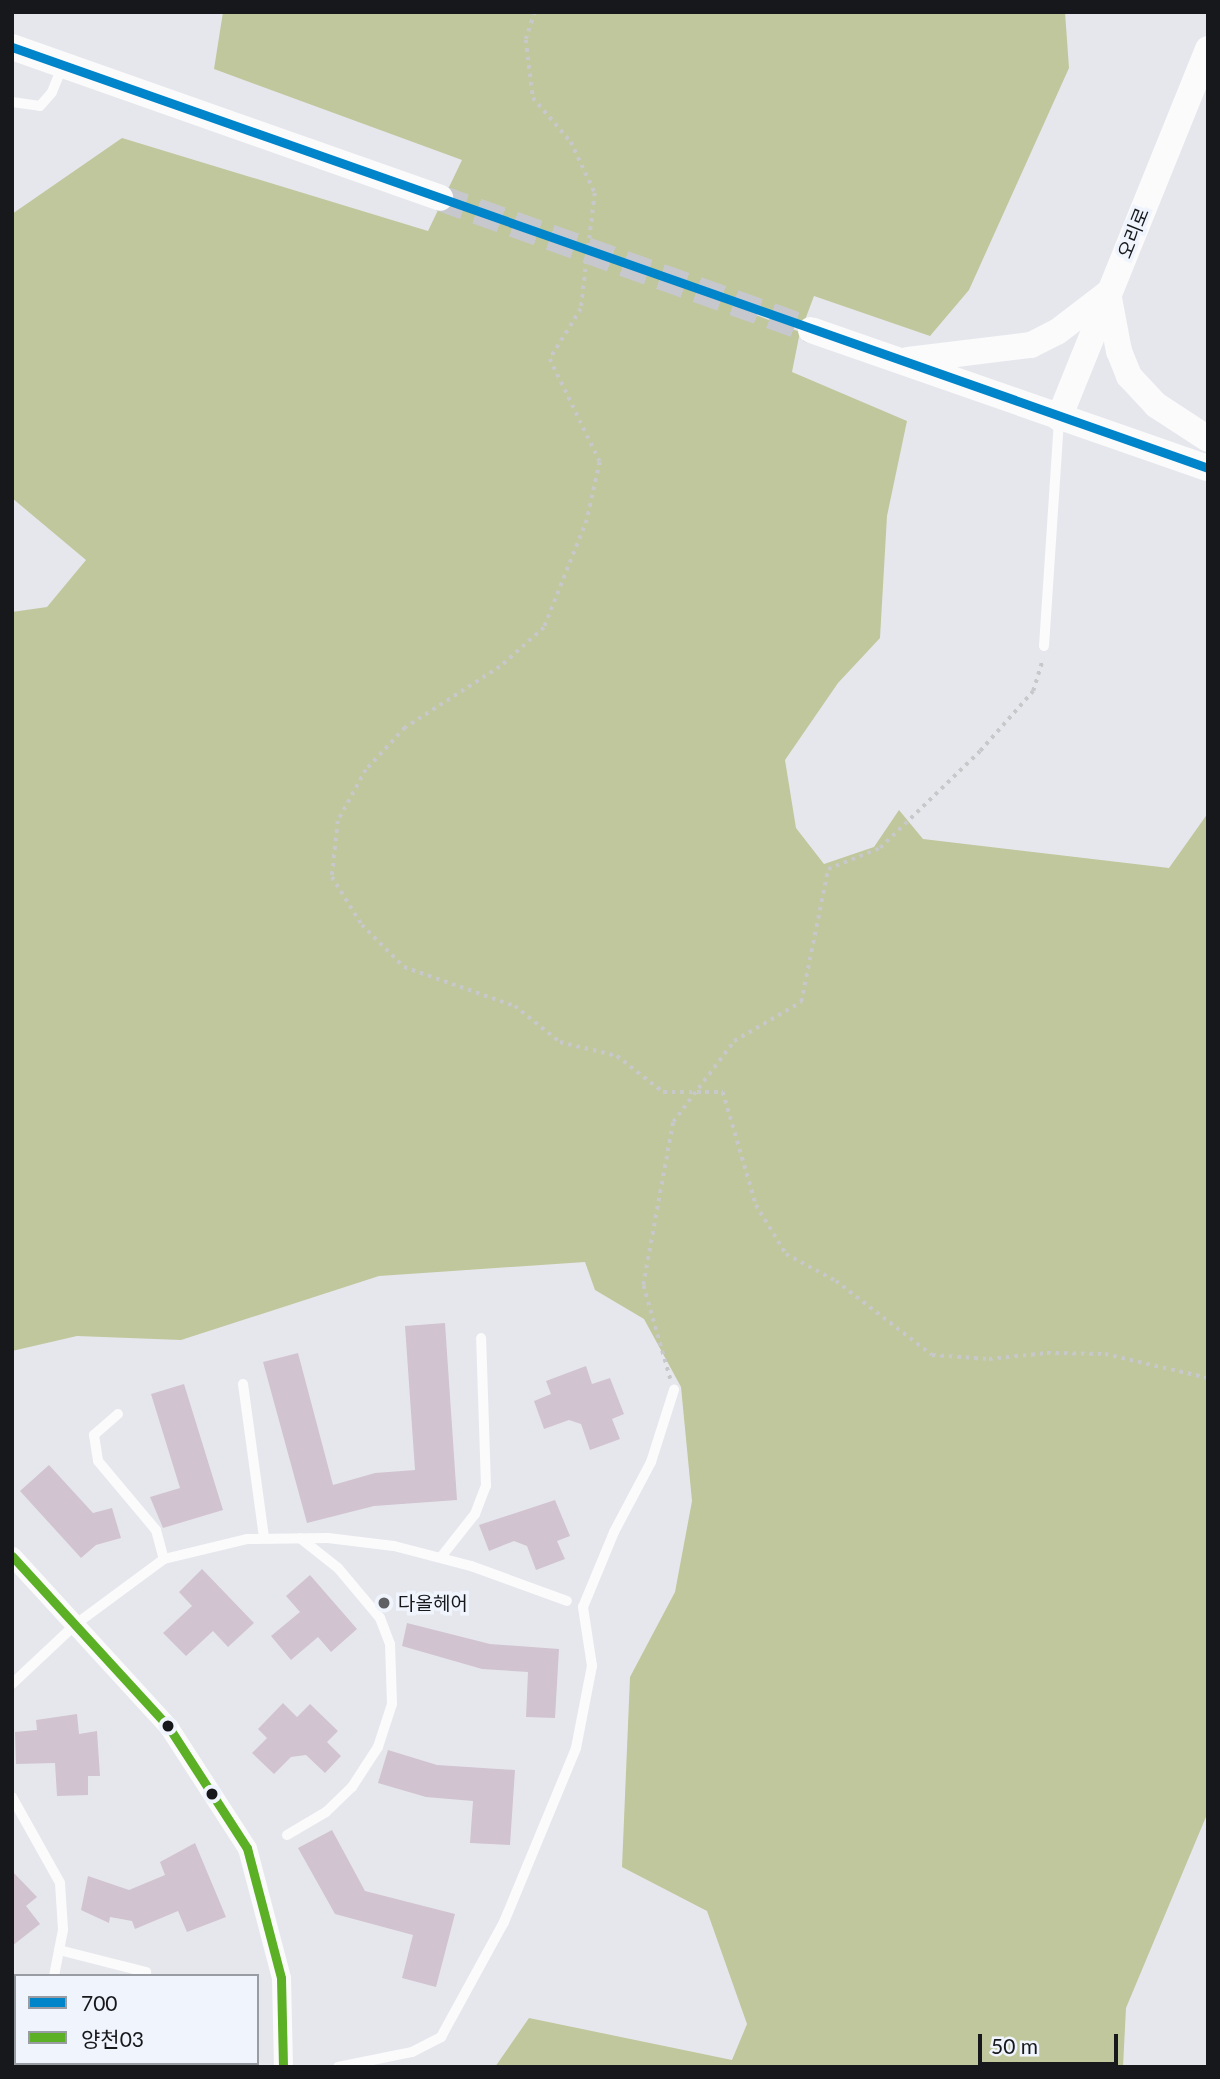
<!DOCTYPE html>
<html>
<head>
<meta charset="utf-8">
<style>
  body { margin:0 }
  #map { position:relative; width:1220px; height:2079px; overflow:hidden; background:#e6e7ed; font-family:Lato,"Noto Sans KR",sans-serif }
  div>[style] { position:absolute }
  .forest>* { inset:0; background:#c0c79c }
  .building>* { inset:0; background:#d1c3d0 }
  .secondary-tunnel>* { height:26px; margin-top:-13px; transform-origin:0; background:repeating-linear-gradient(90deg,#c7c8ce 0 26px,transparent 0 39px) }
  .path>* { height:3.5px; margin-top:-1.75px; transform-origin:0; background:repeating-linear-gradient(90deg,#c7c8ca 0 3.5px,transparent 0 8.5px) }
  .service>* { height:10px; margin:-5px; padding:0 5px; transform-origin:5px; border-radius:5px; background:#fbfbfc }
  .minor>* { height:19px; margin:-9.5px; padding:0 9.5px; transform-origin:9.5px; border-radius:9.5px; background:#fbfbfc }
  .secondary>* { height:26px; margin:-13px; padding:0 13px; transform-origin:13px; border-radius:13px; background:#fbfbfc }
  .bus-1>* { height:9px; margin:-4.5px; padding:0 4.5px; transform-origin:4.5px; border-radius:4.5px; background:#0085ca }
  .bus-2>* { height:9px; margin:-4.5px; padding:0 4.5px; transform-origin:4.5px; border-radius:4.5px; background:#5bb025 }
  .dots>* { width:19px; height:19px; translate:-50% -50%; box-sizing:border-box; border:4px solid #f0f4fd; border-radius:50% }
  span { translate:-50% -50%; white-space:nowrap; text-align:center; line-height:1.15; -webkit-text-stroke:7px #f0f4fd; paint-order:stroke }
  .street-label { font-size:19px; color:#17181b }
  .poi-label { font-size:19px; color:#17181b }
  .left { translate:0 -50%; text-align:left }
  .frame { position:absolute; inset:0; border:14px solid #17181b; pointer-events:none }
  .legend { position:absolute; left:14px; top:1974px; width:245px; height:91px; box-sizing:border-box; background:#f0f4fd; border:2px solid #999ca3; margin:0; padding:9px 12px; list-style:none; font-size:21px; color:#17181b }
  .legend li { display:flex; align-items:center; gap:14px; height:35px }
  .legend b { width:35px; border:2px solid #999ca3 }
  .scale { position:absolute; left:978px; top:2034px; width:140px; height:32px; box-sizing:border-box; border:4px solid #17181b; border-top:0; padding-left:9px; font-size:21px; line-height:24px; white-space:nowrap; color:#17181b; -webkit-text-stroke:5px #f0f4fd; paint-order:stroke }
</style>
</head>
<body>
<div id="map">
  <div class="forest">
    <div style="clip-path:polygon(223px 12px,1065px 12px,1069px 68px,969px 290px,930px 336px,814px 296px,802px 328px,481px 208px,800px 332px,792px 372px,907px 421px,887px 516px,880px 638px,838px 683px,785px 760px,796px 828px,824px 864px,874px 847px,899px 810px,923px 839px,1169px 868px,1208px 813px,1208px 1812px,1126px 2008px,1123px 2067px,495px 2067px,529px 2018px,732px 2060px,747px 2024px,707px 1911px,622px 1867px,630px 1677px,675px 1592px,692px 1501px,681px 1387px,644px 1319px,595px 1290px,585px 1262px,379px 1276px,181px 1340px,77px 1336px,12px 1351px,12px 612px,47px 607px,86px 560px,12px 498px,12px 214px,122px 138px,428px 231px,462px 160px,214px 69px)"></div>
  </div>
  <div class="building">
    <div style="clip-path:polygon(445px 1323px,457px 1500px,374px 1506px,307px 1523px,263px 1362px,298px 1353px,333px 1485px,375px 1473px,415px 1470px,405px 1326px)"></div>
    <div style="clip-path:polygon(586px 1366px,592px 1384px,610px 1378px,624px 1414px,612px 1419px,620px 1439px,590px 1450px,581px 1424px,569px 1420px,544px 1429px,534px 1401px,551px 1394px,546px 1381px)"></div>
    <div style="clip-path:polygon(184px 1384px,223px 1510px,163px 1528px,150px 1497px,180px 1488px,151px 1394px)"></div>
    <div style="clip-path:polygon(49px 1465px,93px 1513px,112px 1508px,121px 1538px,96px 1545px,81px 1558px,20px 1491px)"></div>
    <div style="clip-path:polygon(555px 1500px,570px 1536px,557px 1541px,565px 1559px,536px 1570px,527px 1546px,514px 1541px,489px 1551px,479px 1525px)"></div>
    <div style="clip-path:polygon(202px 1569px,254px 1623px,228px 1647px,213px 1631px,186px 1656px,163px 1633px,192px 1606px,179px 1592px)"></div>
    <div style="clip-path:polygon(310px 1575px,357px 1629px,331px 1652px,318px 1637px,291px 1660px,271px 1636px,300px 1612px,286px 1596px)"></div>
    <div style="clip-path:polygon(407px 1623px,490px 1644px,559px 1649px,555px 1718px,526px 1717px,528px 1672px,482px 1669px,402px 1646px)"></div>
    <div style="clip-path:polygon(283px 1703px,297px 1717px,310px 1704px,338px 1731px,327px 1742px,341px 1756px,325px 1773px,306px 1755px,291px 1757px,274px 1774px,252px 1753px,267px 1738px,258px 1729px)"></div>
    <div style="clip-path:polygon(77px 1714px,79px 1734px,97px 1731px,100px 1776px,88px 1776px,88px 1795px,57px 1796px,55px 1763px,16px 1764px,15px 1732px,37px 1730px,36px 1720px)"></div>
    <div style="clip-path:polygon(388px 1750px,437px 1765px,515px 1770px,510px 1845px,470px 1843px,473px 1801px,426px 1797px,378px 1783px)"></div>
    <div style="clip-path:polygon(332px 1830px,365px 1891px,455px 1914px,436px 1987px,402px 1978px,413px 1935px,335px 1914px,298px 1848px)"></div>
    <div style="clip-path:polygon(195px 1843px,226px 1917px,187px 1932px,178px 1911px,135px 1929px,132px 1921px,110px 1917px,109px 1923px,81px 1910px,88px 1876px,129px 1890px,165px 1875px,160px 1862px)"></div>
    <div style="clip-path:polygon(12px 1871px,37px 1897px,26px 1906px,40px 1924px,12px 1946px)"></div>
  </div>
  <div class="secondary-tunnel">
    <div style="left:440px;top:198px;width:394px;rotate:19.6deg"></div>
  </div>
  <div class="path">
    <div style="left:535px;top:12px;width:29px;rotate:108deg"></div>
    <div style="left:526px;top:40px;width:58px;rotate:83.1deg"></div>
    <div style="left:533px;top:98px;width:58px;rotate:49.2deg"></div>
    <div style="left:571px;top:142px;width:56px;rotate:64.8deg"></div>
    <div style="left:595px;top:193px;width:117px;rotate:96.9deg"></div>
    <div style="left:581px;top:309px;width:59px;rotate:121.8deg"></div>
    <div style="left:550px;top:359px;width:114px;rotate:64.1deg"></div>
    <div style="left:600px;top:462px;width:59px;rotate:102.6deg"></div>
    <div style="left:587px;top:520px;width:116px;rotate:111.7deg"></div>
    <div style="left:544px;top:628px;width:59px;rotate:138.4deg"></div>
    <div style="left:500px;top:667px;width:113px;rotate:147.3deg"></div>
    <div style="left:405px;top:728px;width:57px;rotate:132.9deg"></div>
    <div style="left:366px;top:770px;width:58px;rotate:118.8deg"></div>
    <div style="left:338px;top:821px;width:56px;rotate:96.1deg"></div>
    <div style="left:332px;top:877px;width:57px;rotate:58deg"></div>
    <div style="left:362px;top:925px;width:59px;rotate:45deg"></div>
    <div style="left:404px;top:967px;width:118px;rotate:19.4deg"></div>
    <div style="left:515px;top:1006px;width:58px;rotate:38.7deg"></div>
    <div style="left:560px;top:1042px;width:59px;rotate:13.8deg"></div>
    <div style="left:617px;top:1056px;width:58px;rotate:38deg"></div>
    <div style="left:663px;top:1092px;width:60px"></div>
    <div style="left:723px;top:1092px;width:118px;rotate:73.7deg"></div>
    <div style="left:756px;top:1205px;width:57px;rotate:58.5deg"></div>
    <div style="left:786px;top:1254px;width:57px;rotate:28.4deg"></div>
    <div style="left:836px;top:1281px;width:121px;rotate:37.6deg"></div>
    <div style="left:932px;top:1355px;width:57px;rotate:4deg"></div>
    <div style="left:989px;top:1359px;width:58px;rotate:-5.9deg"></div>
    <div style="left:1047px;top:1353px;width:58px;rotate:1deg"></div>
    <div style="left:1105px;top:1354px;width:106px;rotate:13.1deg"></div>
    <div style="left:670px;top:1379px;width:98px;rotate:-106deg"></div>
    <div style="left:643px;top:1285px;width:166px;rotate:-79.6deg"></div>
    <div style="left:673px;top:1122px;width:101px;rotate:-53deg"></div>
    <div style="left:734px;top:1041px;width:78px;rotate:-30.2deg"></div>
    <div style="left:801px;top:1002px;width:136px;rotate:-78.5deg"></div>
    <div style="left:828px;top:869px;width:56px;rotate:-22deg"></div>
    <div style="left:880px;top:848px;width:139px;rotate:-44.1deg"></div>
    <div style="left:980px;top:751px;width:80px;rotate:-48.5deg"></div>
    <div style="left:1033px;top:691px;width:34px;rotate:-73deg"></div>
  </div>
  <div class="service">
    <div style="left:12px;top:102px;width:28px;rotate:8deg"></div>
    <div style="left:40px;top:106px;width:18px;rotate:-49deg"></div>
    <div style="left:52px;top:92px;width:27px;rotate:-68deg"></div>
    <div style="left:1044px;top:646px;width:228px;rotate:-86.2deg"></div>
    <div style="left:243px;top:1384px;width:155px;rotate:82.2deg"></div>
    <div style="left:118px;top:1414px;width:32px;rotate:139deg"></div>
    <div style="left:94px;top:1435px;width:26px;rotate:81deg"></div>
    <div style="left:98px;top:1461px;width:90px;rotate:50deg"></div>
    <div style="left:156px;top:1530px;width:30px;rotate:75deg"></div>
    <div style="left:441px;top:1557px;width:55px;rotate:-51.7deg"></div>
    <div style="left:475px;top:1514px;width:30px;rotate:-69deg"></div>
    <div style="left:486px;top:1486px;width:148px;rotate:-91.9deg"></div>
    <div style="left:12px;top:1684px;width:88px;rotate:-43.2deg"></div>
    <div style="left:76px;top:1624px;width:109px;rotate:-36.5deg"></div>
    <div style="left:164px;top:1559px;width:85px;rotate:-13.5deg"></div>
    <div style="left:247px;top:1539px;width:81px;rotate:-0.7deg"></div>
    <div style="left:328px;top:1538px;width:66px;rotate:6.9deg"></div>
    <div style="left:394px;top:1546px;width:80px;rotate:14.6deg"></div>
    <div style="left:471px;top:1566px;width:102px;rotate:20deg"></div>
    <div style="left:12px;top:1797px;width:98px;rotate:60.8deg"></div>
    <div style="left:60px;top:1883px;width:47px;rotate:86.3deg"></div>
    <div style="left:63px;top:1930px;width:47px;rotate:101.1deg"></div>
    <div style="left:287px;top:1835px;width:45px;rotate:-30.5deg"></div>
    <div style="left:326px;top:1812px;width:36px;rotate:-44deg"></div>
    <div style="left:352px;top:1787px;width:48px;rotate:-57deg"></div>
    <div style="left:378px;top:1747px;width:45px;rotate:-72deg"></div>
    <div style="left:392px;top:1704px;width:60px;rotate:-91.9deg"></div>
    <div style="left:390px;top:1644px;width:28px;rotate:-111deg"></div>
    <div style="left:380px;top:1618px;width:65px;rotate:-130deg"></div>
    <div style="left:338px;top:1568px;width:48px;rotate:-141.7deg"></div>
    <div style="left:59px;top:1950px;width:90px;rotate:14.2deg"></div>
    <div style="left:45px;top:2067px;width:4px;rotate:-90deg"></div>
    <div style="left:338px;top:2067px;width:76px;rotate:-11.5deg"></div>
    <div style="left:412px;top:2052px;width:33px;rotate:-27deg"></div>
    <div style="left:441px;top:2037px;width:131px;rotate:-61.3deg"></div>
    <div style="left:504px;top:1922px;width:188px;rotate:-67.5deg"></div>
    <div style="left:576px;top:1748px;width:84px;rotate:-79deg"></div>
    <div style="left:592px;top:1666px;width:60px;rotate:-98.7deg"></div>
    <div style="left:583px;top:1607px;width:81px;rotate:-67.5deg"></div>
    <div style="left:614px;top:1532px;width:79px;rotate:-62.1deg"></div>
    <div style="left:651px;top:1462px;width:76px;rotate:-72.3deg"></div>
  </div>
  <div class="minor">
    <div style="left:12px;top:1556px;width:231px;rotate:47.5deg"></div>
    <div style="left:168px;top:1726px;width:145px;rotate:57.1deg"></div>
    <div style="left:247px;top:1848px;width:134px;rotate:75.3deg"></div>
    <div style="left:281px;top:1978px;width:89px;rotate:88.7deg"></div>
  </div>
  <div class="secondary">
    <div style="left:12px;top:47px;width:454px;rotate:19.4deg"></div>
    <div style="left:811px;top:330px;width:420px;rotate:19.2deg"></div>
    <div style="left:908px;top:360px;width:124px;rotate:-7deg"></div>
    <div style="left:1031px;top:345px;width:29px;rotate:-27deg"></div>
    <div style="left:1057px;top:332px;width:64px;rotate:-37.4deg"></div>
    <div style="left:1108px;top:293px;width:59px;rotate:79.3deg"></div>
    <div style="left:1119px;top:351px;width:27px;rotate:68deg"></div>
    <div style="left:1129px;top:376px;width:40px;rotate:47deg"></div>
    <div style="left:1156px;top:405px;width:62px;rotate:33.2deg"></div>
    <div style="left:1059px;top:418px;width:398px;rotate:-68deg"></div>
  </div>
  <div class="bus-1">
    <div style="left:12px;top:47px;width:1268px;rotate:19.39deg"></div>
  </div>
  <div class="bus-2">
    <div style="left:12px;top:1556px;width:231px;rotate:47.5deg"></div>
    <div style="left:168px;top:1726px;width:145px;rotate:57.1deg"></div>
    <div style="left:247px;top:1848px;width:134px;rotate:75.3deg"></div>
    <div style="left:281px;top:1978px;width:89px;rotate:88.7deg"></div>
  </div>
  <div class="dots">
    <div style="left:384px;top:1603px;background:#5f6064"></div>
    <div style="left:168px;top:1726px;background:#17181b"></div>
    <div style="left:212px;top:1794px;background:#17181b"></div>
  </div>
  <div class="street-label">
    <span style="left:1133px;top:233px;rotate:-68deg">오리로</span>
  </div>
  <div class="poi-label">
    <span class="left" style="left:398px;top:1603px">다올헤어</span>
  </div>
  <div class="frame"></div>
  <ul class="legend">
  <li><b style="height:9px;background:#0085ca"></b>700</li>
  <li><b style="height:9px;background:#5bb025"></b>양천03</li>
  </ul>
  <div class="scale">50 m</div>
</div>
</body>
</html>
